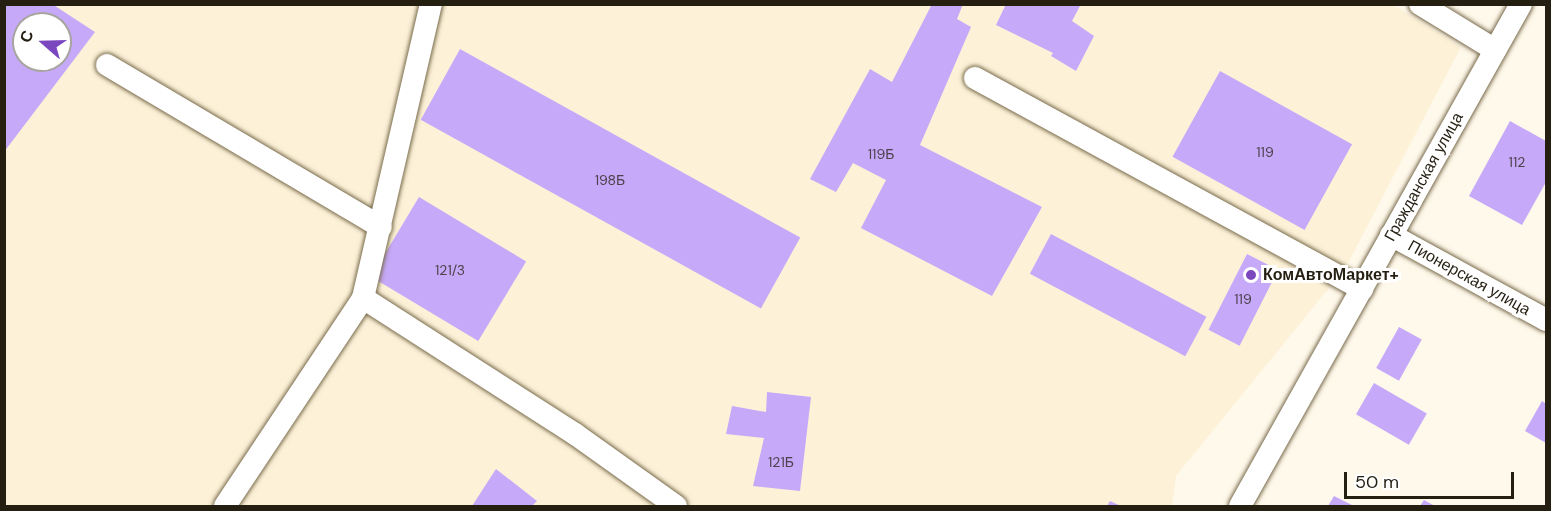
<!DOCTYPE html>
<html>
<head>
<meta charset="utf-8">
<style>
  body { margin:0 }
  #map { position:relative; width:1551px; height:511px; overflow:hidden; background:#fff9eb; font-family:"DM Sans",sans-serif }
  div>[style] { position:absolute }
  .built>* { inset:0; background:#fdf2d8 }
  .building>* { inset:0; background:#c6a9f9; transform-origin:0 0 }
  .roads { filter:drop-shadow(0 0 2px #796b4c) drop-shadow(0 0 2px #796b4c) }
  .minor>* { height:22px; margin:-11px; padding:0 11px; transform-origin:11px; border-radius:11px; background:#fff }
  .dots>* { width:16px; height:16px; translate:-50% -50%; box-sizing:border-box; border:3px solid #fff; border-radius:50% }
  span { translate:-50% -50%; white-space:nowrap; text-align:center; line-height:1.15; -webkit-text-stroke:6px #fff; paint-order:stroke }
  .number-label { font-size:14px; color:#4d424c }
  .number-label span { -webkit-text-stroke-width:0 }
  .street-label { font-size:16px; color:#251f12 }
  .poi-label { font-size:16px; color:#251f12; font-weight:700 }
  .left { translate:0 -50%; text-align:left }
  .frame { position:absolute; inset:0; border:6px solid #251f12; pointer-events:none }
  .north { position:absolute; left:12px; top:12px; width:60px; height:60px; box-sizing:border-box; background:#fff; border:2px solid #a8a5a0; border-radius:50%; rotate:290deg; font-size:16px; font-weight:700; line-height:24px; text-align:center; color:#251f12 }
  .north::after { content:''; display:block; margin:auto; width:21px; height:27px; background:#7b47be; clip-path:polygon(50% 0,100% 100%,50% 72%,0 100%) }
  .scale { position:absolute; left:1344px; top:472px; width:170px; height:27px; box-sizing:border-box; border:3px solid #251f12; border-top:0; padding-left:8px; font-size:18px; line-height:21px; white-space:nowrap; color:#251f12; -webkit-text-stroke:4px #fff; paint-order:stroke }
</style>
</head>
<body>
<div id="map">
  <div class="built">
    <div style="clip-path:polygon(evenodd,1392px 4px,1461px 47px,1346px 267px,1176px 476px,1172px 506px,5px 506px,4px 5px,1392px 4px,24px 24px,60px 24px,60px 60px,24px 60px,24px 24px)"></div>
  </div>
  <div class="building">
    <div style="clip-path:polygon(evenodd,4px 4px,52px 4px,95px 32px,4px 152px,4px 4px,24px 24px,60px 24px,60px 60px,24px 60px,24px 24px)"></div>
    <div style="clip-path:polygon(932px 4px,963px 4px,957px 19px,971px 27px,920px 145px,1042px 207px,992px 296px,861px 228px,886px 180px,853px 163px,836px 192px,810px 179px,870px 69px,892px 82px)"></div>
    <div style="clip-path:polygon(1006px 4px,1081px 4px,1072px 21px,1094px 36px,1076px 71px,1051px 56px,1053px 53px,996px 25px)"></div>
    <div style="left:460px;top:49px;width:389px;height:81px;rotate:29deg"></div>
    <div style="left:1220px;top:71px;width:151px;height:98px;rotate:29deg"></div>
    <div style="clip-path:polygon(1510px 121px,1546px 141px,1546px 182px,1522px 225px,1469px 196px)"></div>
    <div style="left:419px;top:197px;width:125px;height:93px;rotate:31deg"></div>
    <div style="left:1051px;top:234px;width:176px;height:45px;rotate:28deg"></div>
    <div style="left:1247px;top:254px;width:35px;height:85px;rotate:27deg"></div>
    <div style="left:1399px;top:327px;width:26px;height:47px;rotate:29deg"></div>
    <div style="left:1374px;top:383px;width:61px;height:36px;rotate:30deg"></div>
    <div style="clip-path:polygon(767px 392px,811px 397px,800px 491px,753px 486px,764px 438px,726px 434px,732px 406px,766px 412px)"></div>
    <div style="clip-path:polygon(1542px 401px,1546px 404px,1546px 443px,1525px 431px)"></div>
    <div style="clip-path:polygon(496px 469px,537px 501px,532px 506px,472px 506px)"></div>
    <div style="clip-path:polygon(1334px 496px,1354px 506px,1328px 506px)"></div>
    <div style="clip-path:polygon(1424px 500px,1435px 506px,1420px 506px)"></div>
    <div style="clip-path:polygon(1110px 501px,1121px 506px,1107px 506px)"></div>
  </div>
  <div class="roads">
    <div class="minor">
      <div style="left:1420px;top:4px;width:88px;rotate:31.5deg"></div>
      <div style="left:107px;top:65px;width:318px;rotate:30.6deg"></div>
      <div style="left:975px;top:78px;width:441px;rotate:28.6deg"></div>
      <div style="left:1391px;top:235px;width:177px;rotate:28.7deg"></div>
      <div style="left:363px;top:298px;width:302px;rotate:-77deg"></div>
      <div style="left:225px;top:506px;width:250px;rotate:-56.4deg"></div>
      <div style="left:363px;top:298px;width:252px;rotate:32.7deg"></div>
      <div style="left:575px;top:434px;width:124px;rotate:35.5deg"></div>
      <div style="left:1240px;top:506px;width:575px;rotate:-60.76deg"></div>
    </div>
  </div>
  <div class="dots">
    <div style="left:1251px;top:275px;background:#7b47be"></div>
  </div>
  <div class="number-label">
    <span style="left:1265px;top:152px">119</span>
    <span style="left:881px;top:154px">119Б</span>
    <span style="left:1517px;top:162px">112</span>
    <span style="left:610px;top:180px">198Б</span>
    <span style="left:450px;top:270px">121/3</span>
    <span style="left:1243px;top:299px">119</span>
    <span style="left:781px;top:462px">121Б</span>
  </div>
  <div class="street-label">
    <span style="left:1424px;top:177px;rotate:-61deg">Гражданская улица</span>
    <span style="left:1469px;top:278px;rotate:29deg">Пионерская улица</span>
  </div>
  <div class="poi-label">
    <span class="left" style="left:1263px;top:275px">КомАвтоМаркет+</span>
  </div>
  <div class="frame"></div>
  <div class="north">С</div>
  <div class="scale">50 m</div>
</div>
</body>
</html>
